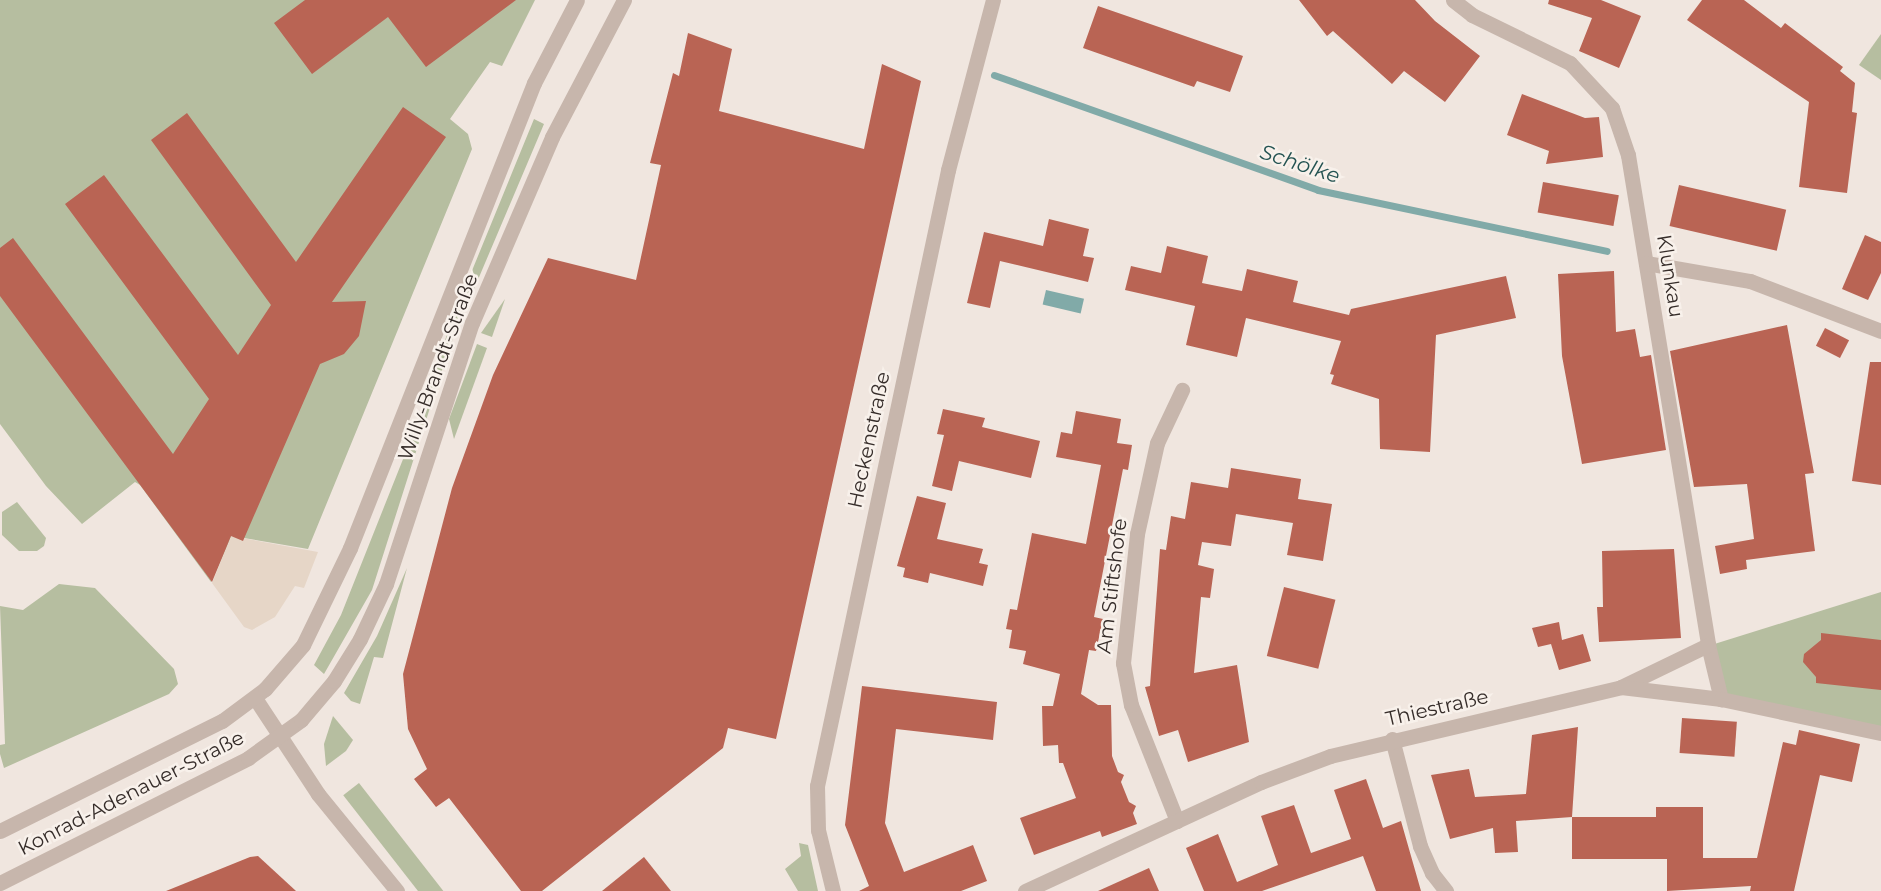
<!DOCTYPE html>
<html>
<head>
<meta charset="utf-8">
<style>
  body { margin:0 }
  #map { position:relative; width:1881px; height:891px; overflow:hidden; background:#f0e6df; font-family:Montserrat,sans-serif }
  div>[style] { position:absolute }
  .green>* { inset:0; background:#b6bea0; transform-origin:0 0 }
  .plaza>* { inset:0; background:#e6d6c7 }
  .water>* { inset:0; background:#81aaa8; transform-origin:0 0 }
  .stream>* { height:7px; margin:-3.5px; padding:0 3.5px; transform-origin:3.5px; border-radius:3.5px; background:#81aaa8 }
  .building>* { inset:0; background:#b96454; transform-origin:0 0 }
  .minor>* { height:15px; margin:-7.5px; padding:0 7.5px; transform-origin:7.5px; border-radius:7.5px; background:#c7b6ac }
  span { translate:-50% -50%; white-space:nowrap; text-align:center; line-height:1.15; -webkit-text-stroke:5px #f8f1eb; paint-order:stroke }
  .street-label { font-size:20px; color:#362d2a }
  .water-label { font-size:21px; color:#245352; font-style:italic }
</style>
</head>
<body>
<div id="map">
  <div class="green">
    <div style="clip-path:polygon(0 0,535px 0,502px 66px,490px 62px,450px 119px,468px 134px,472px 149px,308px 549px,232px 536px,211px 582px,140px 485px,135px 482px,82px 524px,46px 486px,0 424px)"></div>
    <div style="clip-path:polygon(1881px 34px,1881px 80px,1859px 65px)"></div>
    <div style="clip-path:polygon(534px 119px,544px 124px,449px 348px,372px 590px,324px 674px,314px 665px,341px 615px,421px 414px,451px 322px)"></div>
    <div style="clip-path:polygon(505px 299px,492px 337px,481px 333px)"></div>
    <div style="clip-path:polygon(477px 344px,487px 348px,454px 439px,449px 419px)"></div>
    <div style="clip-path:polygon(17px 502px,46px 538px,44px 546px,37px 551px,19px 551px,2px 535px,2px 512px)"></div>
    <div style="clip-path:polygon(407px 568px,383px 658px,374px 657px,360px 704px,351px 701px,344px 693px,377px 636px)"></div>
    <div style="clip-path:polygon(59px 584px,95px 588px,174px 669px,178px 684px,169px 694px,4px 768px,0 754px,0 745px,5px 744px,0 606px,23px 610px)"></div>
    <div style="clip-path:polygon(1881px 592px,1881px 733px,1721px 699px,1708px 646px)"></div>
    <div style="clip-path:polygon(333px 716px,353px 740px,346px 751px,326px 766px,324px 744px)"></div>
    <div style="left:359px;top:783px;width:137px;height:20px;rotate:52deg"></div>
    <div style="clip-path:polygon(799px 843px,808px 845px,818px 891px,798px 891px,785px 869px,801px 856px)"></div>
  </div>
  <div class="plaza">
    <div style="clip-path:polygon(231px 536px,318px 552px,304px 588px,295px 586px,275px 617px,252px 630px,244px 627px,212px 583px)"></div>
  </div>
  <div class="water">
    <div style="left:1046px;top:290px;width:39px;height:15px;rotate:13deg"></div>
  </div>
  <div class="stream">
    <div style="left:994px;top:75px;width:344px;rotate:19.5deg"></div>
    <div style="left:1318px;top:190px;width:295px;rotate:11.9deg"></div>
  </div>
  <div class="building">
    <div style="clip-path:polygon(305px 0,516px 0,426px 67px,388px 17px,312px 74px,274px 23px)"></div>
    <div style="clip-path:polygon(1299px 0,1415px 0,1435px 21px,1480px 56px,1445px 102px,1404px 71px,1392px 84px,1333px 31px,1327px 36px)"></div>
    <div style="clip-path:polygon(1549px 0,1601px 0,1641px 16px,1619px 68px,1579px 51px,1592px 18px,1548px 4px)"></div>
    <div style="clip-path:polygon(1702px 0,1744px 0,1781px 28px,1785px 23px,1843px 67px,1840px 71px,1855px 83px,1852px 112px,1857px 113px,1847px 193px,1799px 187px,1809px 102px,1687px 20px)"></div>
    <div style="clip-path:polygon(1098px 6px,1243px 56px,1230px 92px,1197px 81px,1194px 87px,1083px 48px)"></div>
    <div style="clip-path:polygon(688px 33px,732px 49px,719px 111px,864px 149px,882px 64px,921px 81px,776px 739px,728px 728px,723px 748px,542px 891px,521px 891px,449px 798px,436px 807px,414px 779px,427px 769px,408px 729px,403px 674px,452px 488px,493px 375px,548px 258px,636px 280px,661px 165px,650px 163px,673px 73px,679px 76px)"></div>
    <div style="clip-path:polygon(1522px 94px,1585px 118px,1599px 117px,1603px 157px,1546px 164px,1549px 151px,1507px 135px)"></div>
    <div style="clip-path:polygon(403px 107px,446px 137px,332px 302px,366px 301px,359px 336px,344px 354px,320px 364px,243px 541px,231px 536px,212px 582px,0 296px,0 248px,13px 238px,173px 454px,209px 399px,65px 204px,104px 175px,238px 355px,271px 305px,151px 140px,187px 113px,296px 262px)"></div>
    <div style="left:1543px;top:182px;width:77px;height:31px;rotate:10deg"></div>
    <div style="left:1679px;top:185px;width:110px;height:42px;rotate:13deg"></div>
    <div style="clip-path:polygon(1049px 219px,1089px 229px,1083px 256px,1094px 258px,1088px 282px,1000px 261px,990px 308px,967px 303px,984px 232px,1043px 246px)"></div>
    <div style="clip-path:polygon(1865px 235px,1881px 242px,1881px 273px,1868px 300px,1842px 289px)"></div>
    <div style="clip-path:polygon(1167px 246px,1208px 256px,1202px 283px,1242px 291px,1247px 269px,1298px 281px,1293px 302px,1349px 315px,1351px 309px,1506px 276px,1516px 318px,1436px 335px,1430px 452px,1380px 449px,1379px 399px,1331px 384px,1334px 375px,1330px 374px,1341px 341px,1246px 318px,1237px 357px,1186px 345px,1195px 306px,1125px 290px,1131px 266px,1161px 273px)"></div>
    <div style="clip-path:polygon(1614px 271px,1616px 332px,1635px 329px,1640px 357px,1651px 355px,1666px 450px,1582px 464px,1562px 356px,1558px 274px)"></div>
    <div style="clip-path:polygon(1787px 325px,1814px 473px,1805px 474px,1815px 551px,1746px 560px,1747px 569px,1720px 574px,1715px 546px,1754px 539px,1747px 484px,1694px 487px,1670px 351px)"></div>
    <div style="left:1825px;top:328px;width:27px;height:20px;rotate:27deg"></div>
    <div style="clip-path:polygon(1870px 362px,1881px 362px,1881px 485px,1852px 481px)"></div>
    <div style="clip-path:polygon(943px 409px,985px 418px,982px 427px,1040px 441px,1031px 478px,959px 461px,952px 491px,932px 486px,944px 435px,937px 434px)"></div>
    <div style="clip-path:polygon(1076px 411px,1121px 419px,1117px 443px,1132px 445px,1128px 470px,1123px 469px,1094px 617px,1103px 619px,1096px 651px,1089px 650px,1081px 694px,1098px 705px,1111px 705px,1112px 756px,1118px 772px,1124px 775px,1121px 782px,1129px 802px,1136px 806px,1133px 813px,1137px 824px,1102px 837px,1100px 831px,1034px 855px,1020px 818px,1076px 798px,1063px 763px,1059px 763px,1058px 745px,1043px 746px,1042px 706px,1053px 706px,1060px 674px,1023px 664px,1026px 651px,1009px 648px,1012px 630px,1006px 629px,1010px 609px,1017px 610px,1032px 533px,1086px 544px,1101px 465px,1056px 457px,1061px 432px,1072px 434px)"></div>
    <div style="clip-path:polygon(1231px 468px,1301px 479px,1298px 499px,1332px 504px,1323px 561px,1287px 555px,1293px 523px,1236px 514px,1231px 546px,1202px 542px,1198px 565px,1214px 569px,1210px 598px,1201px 597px,1194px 673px,1237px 665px,1249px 742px,1188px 762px,1178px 730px,1159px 736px,1145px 687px,1150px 686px,1160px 549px,1166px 550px,1171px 516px,1185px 519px,1191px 482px,1228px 488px)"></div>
    <div style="clip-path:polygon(917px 496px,946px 503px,937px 539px,983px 549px,979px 563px,988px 565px,983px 586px,930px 573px,928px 583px,903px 577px,905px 568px,897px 566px)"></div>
    <div style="clip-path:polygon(1674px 549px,1681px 638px,1599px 642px,1597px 607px,1603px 607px,1602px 551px)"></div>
    <div style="left:1284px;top:587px;width:53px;height:71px;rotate:14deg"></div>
    <div style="clip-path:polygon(1559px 622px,1562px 640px,1583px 634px,1591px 661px,1559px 670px,1551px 644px,1538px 647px,1532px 628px)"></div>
    <div style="clip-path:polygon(1821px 633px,1881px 640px,1881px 690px,1816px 683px,1816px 677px,1803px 662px,1804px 654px,1821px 640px)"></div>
    <div style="clip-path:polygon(862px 686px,997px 702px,993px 740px,896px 729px,885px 823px,904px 872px,973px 845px,987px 881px,961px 891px,859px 891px,869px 886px,845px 825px)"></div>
    <div style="left:1682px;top:718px;width:55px;height:35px;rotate:4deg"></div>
    <div style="clip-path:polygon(1578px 727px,1572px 817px,1516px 821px,1518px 852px,1495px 853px,1493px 828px,1450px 839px,1431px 775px,1469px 769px,1475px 797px,1526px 794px,1532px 735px)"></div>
    <div style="clip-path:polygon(1799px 730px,1860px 744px,1852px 782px,1820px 775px,1794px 891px,1750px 891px,1751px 886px,1667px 891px,1667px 859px,1572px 859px,1572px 817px,1656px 817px,1656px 807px,1703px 807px,1703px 858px,1757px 858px,1783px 742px,1796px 745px)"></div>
    <div style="clip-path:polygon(1366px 779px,1383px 828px,1401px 821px,1421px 891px,1376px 891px,1363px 856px,1262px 891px,1204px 891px,1186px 848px,1218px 834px,1237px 882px,1278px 865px,1261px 816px,1294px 805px,1311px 853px,1351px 839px,1334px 790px)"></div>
    <div style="clip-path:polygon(258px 856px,296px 891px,166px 891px,250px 857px)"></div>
    <div style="clip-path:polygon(644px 857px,671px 891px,602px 891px)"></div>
    <div style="clip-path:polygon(1149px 868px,1159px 891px,1098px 891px)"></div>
  </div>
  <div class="minor">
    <div style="left:1453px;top:0;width:24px;rotate:38deg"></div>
    <div style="left:1472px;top:15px;width:109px;rotate:26.1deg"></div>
    <div style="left:1570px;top:63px;width:62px;rotate:47deg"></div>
    <div style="left:1612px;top:108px;width:50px;rotate:71.2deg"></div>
    <div style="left:1628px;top:155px;width:496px;rotate:80.7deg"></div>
    <div style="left:1708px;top:645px;width:56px;rotate:76.5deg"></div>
    <div style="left:1646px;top:263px;width:106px;rotate:9.8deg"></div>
    <div style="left:1750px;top:281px;width:140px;rotate:20.9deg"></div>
    <div style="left:1621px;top:687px;width:97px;rotate:-25.8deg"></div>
    <div style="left:255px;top:698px;width:115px;rotate:56.7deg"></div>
    <div style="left:318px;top:794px;width:125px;rotate:50.8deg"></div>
    <div style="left:1392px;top:739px;width:111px;rotate:75.3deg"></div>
    <div style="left:1420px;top:846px;width:30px;rotate:66deg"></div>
    <div style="left:1432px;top:873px;width:23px;rotate:52deg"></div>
    <div style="left:1177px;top:821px;width:125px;rotate:-111.6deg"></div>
    <div style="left:1131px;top:705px;width:43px;rotate:-100.8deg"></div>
    <div style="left:1123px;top:663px;width:130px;rotate:-83.8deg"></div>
    <div style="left:1137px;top:534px;width:93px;rotate:-77.6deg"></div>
    <div style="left:1157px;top:443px;width:59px;rotate:-64.7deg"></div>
    <div style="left:0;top:831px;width:248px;rotate:-26.4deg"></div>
    <div style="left:222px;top:721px;width:54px;rotate:-36.7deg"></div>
    <div style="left:265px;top:689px;width:58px;rotate:-49.2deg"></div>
    <div style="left:303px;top:645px;width:108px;rotate:-64.1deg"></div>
    <div style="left:350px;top:548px;width:500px;rotate:-68.41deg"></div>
    <div style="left:534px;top:83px;width:93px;rotate:-62.6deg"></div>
    <div style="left:0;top:883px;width:278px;rotate:-26.7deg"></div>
    <div style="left:248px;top:758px;width:65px;rotate:-35.6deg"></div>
    <div style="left:301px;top:720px;width:51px;rotate:-49.8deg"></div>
    <div style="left:334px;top:681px;width:49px;rotate:-58.2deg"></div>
    <div style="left:360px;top:639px;width:61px;rotate:-64.7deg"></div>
    <div style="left:386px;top:584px;width:275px;rotate:-71.8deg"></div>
    <div style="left:472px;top:323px;width:202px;rotate:-66.7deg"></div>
    <div style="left:552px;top:137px;width:155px;rotate:-62.3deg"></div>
    <div style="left:833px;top:891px;width:63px;rotate:-103.8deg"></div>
    <div style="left:818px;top:830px;width:44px;rotate:-91.3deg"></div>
    <div style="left:817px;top:786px;width:630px;rotate:-77.99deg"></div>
    <div style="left:948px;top:170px;width:176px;rotate:-75.2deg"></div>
    <div style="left:1025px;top:891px;width:260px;rotate:-24.8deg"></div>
    <div style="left:1261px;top:782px;width:74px;rotate:-20.6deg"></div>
    <div style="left:1330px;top:756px;width:299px;rotate:-13.3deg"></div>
    <div style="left:1621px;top:687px;width:101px;rotate:6.8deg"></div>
    <div style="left:1721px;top:699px;width:164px;rotate:12deg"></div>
  </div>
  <div class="street-label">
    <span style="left:1670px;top:276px;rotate:81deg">Klunkau</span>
    <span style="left:438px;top:367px;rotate:-70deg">Willy-Brandt-Straße</span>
    <span style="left:869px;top:440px;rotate:-78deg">Heckenstraße</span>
    <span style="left:1112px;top:586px;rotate:-83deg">Am Stiftshofe</span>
    <span style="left:1437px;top:708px;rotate:-13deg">Thiestraße</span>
    <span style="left:131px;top:793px;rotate:-27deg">Konrad-Adenauer-Straße</span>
  </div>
  <div class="water-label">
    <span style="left:1300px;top:164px;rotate:18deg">Schölke</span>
  </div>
</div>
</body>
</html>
